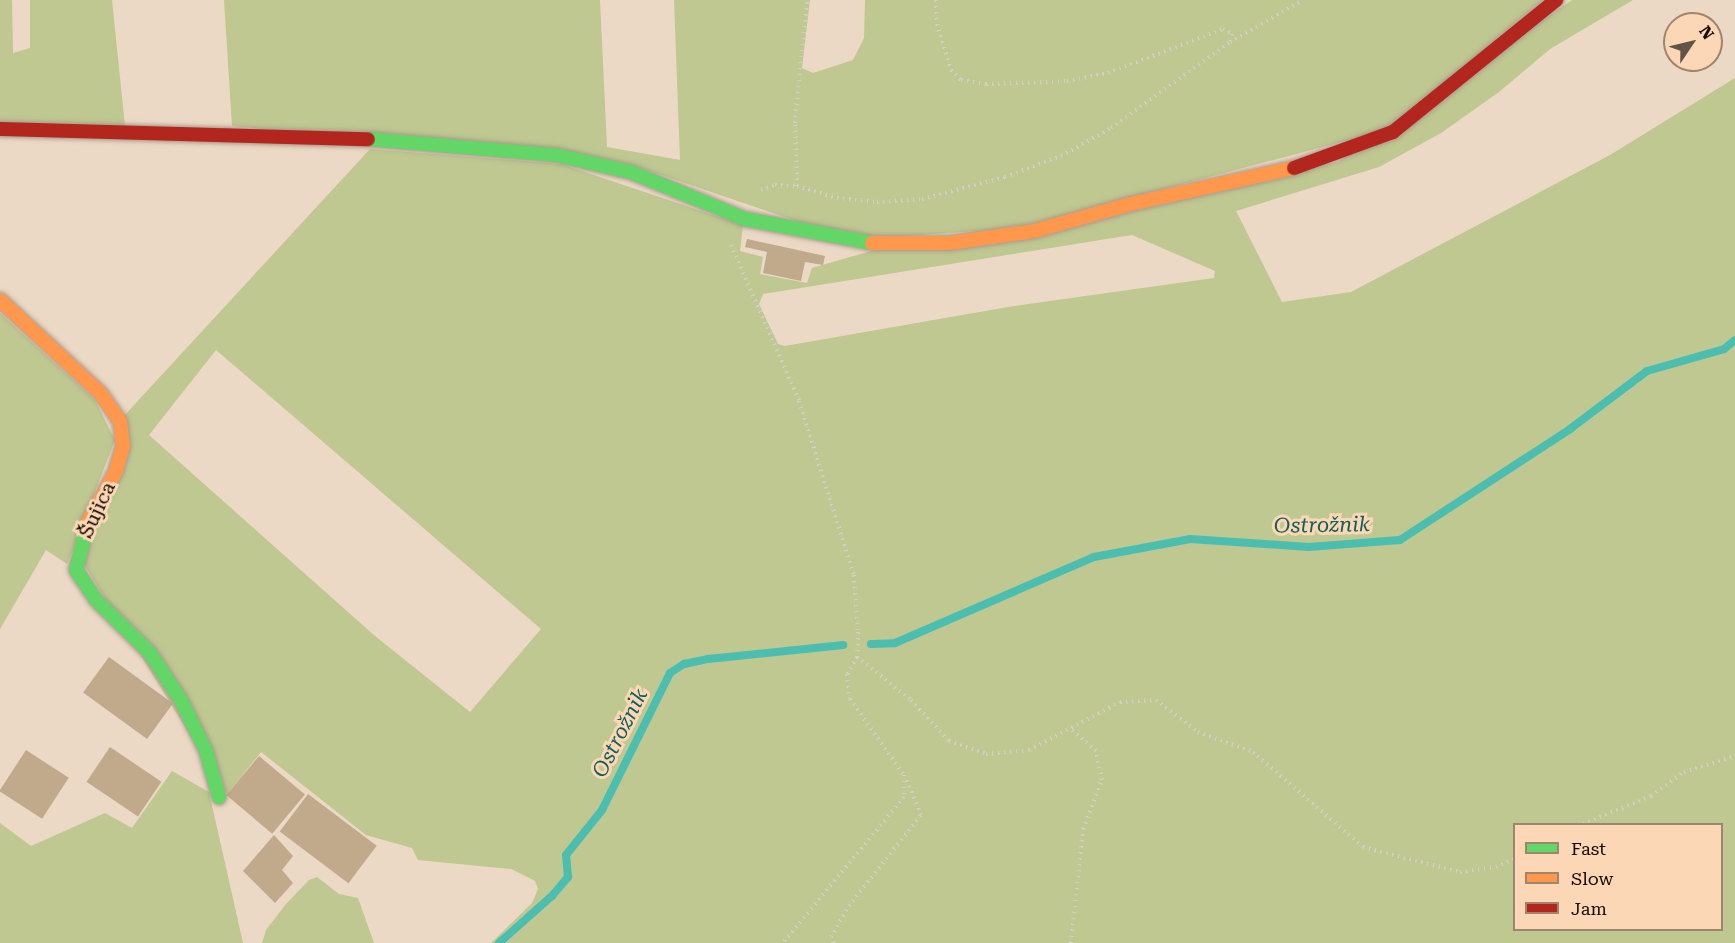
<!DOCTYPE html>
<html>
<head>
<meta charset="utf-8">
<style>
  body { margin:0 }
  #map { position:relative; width:1735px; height:943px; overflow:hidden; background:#ebd8c5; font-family:"Roboto Serif",serif }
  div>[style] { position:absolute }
  .green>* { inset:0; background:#bec890 }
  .stream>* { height:8px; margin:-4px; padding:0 4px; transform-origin:4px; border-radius:4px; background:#4bbeb0 }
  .building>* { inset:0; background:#c1a98b; transform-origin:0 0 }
  .path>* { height:4px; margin-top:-2px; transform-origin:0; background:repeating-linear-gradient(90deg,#d4cec8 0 1.5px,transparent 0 6px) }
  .roads { filter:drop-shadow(0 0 2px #aa9b8c) drop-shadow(0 0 2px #aa9b8c) }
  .fast>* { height:14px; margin:-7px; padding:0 7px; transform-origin:7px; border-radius:7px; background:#63d668 }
  .slow>* { height:14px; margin:-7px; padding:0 7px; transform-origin:7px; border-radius:7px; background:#ff974d }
  .jam>* { height:14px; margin:-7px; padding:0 7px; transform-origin:7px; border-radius:7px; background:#b3261e }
  span { translate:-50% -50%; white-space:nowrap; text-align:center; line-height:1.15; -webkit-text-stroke:6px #fbd7b5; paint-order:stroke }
  .street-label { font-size:20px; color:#170b02 }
  .water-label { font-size:21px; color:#116059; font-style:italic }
  .legend { position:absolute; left:1513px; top:823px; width:210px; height:108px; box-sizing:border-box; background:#fbd7b5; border:2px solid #a0856d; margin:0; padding:8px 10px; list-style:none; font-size:18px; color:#170b02 }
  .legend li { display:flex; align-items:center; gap:12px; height:30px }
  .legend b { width:30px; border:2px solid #a0856d }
  .north { position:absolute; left:1663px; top:12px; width:60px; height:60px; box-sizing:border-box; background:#fbd7b5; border:2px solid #a0856d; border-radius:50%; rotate:55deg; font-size:16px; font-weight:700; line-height:24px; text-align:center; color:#170b02 }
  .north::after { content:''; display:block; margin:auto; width:21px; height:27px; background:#615346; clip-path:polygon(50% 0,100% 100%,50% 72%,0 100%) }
</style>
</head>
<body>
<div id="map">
  <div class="green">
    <div style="clip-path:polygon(0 0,12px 0,13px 53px,30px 48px,30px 0,112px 0,125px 126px,0 123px)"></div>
    <div style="clip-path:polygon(224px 0,600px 0,607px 147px,680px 160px,674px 0,810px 0,802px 68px,813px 73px,853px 60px,864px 38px,865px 0,1543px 0,1386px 130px,1018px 228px,852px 240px,632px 165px,232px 126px)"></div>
    <div style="clip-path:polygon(evenodd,1572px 0,1633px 0,1550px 49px,1499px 92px,1441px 133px,1379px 167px,1236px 211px,1282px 302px,1351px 292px,1610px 155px,1735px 78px,1735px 943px,491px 943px,532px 903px,538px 889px,535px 881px,511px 869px,418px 860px,412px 848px,366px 835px,261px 752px,227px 794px,83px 563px,123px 417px,370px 149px,561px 164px,743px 225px,740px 251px,763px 257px,760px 274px,807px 283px,812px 268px,871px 251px,1338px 162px,1572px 0,1132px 235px,1215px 271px,1214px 278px,1008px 307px,785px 346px,778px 344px,759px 304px,763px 294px,1132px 235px,1572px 0,216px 350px,541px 629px,470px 712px,375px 636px,149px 435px,216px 350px,1572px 0,1514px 824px,1722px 824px,1722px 930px,1514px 930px,1514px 824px)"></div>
    <div style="clip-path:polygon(0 313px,95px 400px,115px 440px,67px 564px,46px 550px,0 629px)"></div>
    <div style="clip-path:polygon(172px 771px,209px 792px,243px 943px,0 943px,0 823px,31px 846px,105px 813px,132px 828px)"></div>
    <div style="clip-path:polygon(317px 877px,339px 894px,358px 898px,374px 943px,262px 943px,266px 930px,286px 904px,309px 880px)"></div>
  </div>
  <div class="stream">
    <div style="left:871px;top:644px;width:24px;rotate:-2deg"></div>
    <div style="left:895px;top:643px;width:217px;rotate:-23.4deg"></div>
    <div style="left:1094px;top:557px;width:98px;rotate:-10.6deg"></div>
    <div style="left:1190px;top:539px;width:119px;rotate:3.8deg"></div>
    <div style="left:1309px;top:547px;width:91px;rotate:-4.4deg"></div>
    <div style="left:1400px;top:540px;width:203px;rotate:-33.1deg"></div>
    <div style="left:1570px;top:429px;width:96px;rotate:-37deg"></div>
    <div style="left:1647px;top:371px;width:80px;rotate:-15.9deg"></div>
    <div style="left:1724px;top:349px;width:14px;rotate:-39deg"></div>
    <div style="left:499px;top:943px;width:71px;rotate:-41.6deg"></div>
    <div style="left:552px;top:896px;width:25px;rotate:-50deg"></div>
    <div style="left:568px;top:877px;width:22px;rotate:-95deg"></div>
    <div style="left:566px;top:855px;width:58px;rotate:-51.3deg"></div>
    <div style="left:602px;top:810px;width:153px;rotate:-63.6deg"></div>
    <div style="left:670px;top:673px;width:17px;rotate:-33deg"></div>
    <div style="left:684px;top:664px;width:25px;rotate:-12deg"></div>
    <div style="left:708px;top:659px;width:136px;rotate:-5.9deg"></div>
  </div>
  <div class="building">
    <div style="clip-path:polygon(747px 239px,825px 256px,823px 265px,805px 262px,801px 281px,763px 273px,767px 252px,745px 247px)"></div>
    <div style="left:109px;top:657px;width:79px;height:44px;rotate:36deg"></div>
    <div style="left:110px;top:747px;width:62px;height:42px;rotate:34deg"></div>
    <div style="left:26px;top:750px;width:51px;height:49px;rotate:33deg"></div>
    <div style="left:259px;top:756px;width:60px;height:51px;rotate:40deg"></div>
    <div style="left:308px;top:794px;width:86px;height:47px;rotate:37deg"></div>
    <div style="clip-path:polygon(274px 835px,293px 856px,282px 870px,293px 883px,275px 903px,243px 871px)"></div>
  </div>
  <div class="path">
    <div style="left:936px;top:0;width:24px;rotate:88deg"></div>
    <div style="left:937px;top:24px;width:48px;rotate:73.1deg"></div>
    <div style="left:951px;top:70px;width:14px;rotate:45deg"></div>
    <div style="left:961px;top:80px;width:25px;rotate:9deg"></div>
    <div style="left:986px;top:84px;width:81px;rotate:-2.1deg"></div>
    <div style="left:1067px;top:81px;width:42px;rotate:-11deg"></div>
    <div style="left:1108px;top:73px;width:123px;rotate:-20.9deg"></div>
    <div style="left:1223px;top:29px;width:10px;rotate:29deg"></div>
    <div style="left:1232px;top:34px;width:7px;rotate:106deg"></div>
    <div style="left:797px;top:186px;width:63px;rotate:-91.8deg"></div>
    <div style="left:795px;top:123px;width:124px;rotate:-84.4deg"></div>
    <div style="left:761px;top:190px;width:15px;rotate:-20deg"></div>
    <div style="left:775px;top:185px;width:22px;rotate:3deg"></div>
    <div style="left:797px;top:186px;width:42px;rotate:16.7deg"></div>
    <div style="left:837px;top:198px;width:40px;rotate:5.7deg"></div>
    <div style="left:877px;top:202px;width:45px;rotate:-3.8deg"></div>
    <div style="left:922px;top:199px;width:86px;rotate:-14.8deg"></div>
    <div style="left:1005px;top:177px;width:60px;rotate:-20.6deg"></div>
    <div style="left:1061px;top:156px;width:57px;rotate:-29.2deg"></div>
    <div style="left:1111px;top:128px;width:147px;rotate:-35.9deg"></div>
    <div style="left:1230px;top:42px;width:84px;rotate:-29.9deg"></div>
    <div style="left:731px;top:245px;width:170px;rotate:66.4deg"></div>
    <div style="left:799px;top:401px;width:182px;rotate:72.5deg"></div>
    <div style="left:854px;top:575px;width:57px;rotate:86deg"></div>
    <div style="left:858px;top:632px;width:25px;rotate:92deg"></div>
    <div style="left:857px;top:657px;width:20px;rotate:120deg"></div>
    <div style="left:847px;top:674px;width:25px;rotate:83deg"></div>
    <div style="left:850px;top:699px;width:93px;rotate:54.6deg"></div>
    <div style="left:904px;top:775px;width:22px;rotate:90deg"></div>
    <div style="left:904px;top:797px;width:190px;rotate:129.7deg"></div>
    <div style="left:857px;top:657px;width:69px;rotate:38.5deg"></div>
    <div style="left:911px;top:700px;width:56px;rotate:47.2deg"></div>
    <div style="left:949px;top:741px;width:39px;rotate:19deg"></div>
    <div style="left:986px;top:754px;width:43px;rotate:-5.3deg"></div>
    <div style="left:1029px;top:750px;width:103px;rotate:-27.8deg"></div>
    <div style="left:1120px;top:702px;width:36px;rotate:-3deg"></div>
    <div style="left:1156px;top:700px;width:53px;rotate:37.3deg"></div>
    <div style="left:1198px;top:732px;width:59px;rotate:20deg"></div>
    <div style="left:1253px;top:752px;width:145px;rotate:40.8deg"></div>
    <div style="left:1363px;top:847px;width:100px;rotate:14.5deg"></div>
    <div style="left:1460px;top:872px;width:36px;rotate:-8deg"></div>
    <div style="left:1496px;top:867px;width:20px;rotate:-24deg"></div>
    <div style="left:1583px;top:824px;width:74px;rotate:-22.4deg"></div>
    <div style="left:1651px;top:796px;width:41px;rotate:-36deg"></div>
    <div style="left:1684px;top:772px;width:53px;rotate:-17.4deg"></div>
    <div style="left:833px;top:943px;width:6px;rotate:-108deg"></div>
    <div style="left:831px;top:937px;width:36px;rotate:-60deg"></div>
    <div style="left:849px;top:906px;width:116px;rotate:-51.6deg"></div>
    <div style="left:921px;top:815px;width:40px;rotate:-112deg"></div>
    <div style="left:1071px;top:943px;width:115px;rotate:-84deg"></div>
    <div style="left:1083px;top:829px;width:53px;rotate:-68.8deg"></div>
    <div style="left:1102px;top:780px;width:30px;rotate:-102deg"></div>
    <div style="left:1096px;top:751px;width:33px;rotate:-139deg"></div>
  </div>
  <div class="roads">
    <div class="fast">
      <div style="left:368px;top:139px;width:189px;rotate:4.9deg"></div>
      <div style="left:556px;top:155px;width:77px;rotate:12.8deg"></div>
      <div style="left:631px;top:172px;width:123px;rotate:22.4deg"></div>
      <div style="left:745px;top:219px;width:129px;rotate:10.7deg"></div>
      <div style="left:88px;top:522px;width:49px;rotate:104deg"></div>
      <div style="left:76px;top:570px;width:36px;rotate:56deg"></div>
      <div style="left:96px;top:600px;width:76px;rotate:44.5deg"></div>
      <div style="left:150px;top:653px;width:56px;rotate:56.6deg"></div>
      <div style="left:181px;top:700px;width:57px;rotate:63.9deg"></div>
      <div style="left:206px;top:751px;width:48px;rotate:74.2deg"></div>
    </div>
    <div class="slow">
      <div style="left:872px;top:243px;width:78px"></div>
      <div style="left:950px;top:243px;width:85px;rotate:-8.1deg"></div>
      <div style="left:1034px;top:231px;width:101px;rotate:-15.6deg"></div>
      <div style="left:1131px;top:204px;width:167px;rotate:-12.5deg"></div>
      <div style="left:0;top:300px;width:138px;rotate:42.9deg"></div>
      <div style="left:101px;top:394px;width:33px;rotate:55deg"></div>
      <div style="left:120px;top:421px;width:25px;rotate:83deg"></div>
      <div style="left:123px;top:446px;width:26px;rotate:106deg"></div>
      <div style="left:116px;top:471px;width:58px;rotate:118.8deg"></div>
    </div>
    <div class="jam">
      <div style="left:0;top:129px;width:368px;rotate:1.6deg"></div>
      <div style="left:1294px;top:168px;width:105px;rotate:-20deg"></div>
      <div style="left:1393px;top:132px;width:210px;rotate:-39deg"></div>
    </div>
  </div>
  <div class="street-label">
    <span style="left:97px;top:510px;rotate:-65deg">Šujica</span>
  </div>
  <div class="water-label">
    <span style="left:1322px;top:525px;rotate:-1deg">Ostrožnik</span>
    <span style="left:620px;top:733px;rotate:-63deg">Ostrožnik</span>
  </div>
  <ul class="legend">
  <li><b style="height:8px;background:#63d668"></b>Fast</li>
  <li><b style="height:8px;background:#ff974d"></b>Slow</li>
  <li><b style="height:8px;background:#b3261e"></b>Jam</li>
  </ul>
  <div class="north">N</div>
</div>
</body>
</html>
